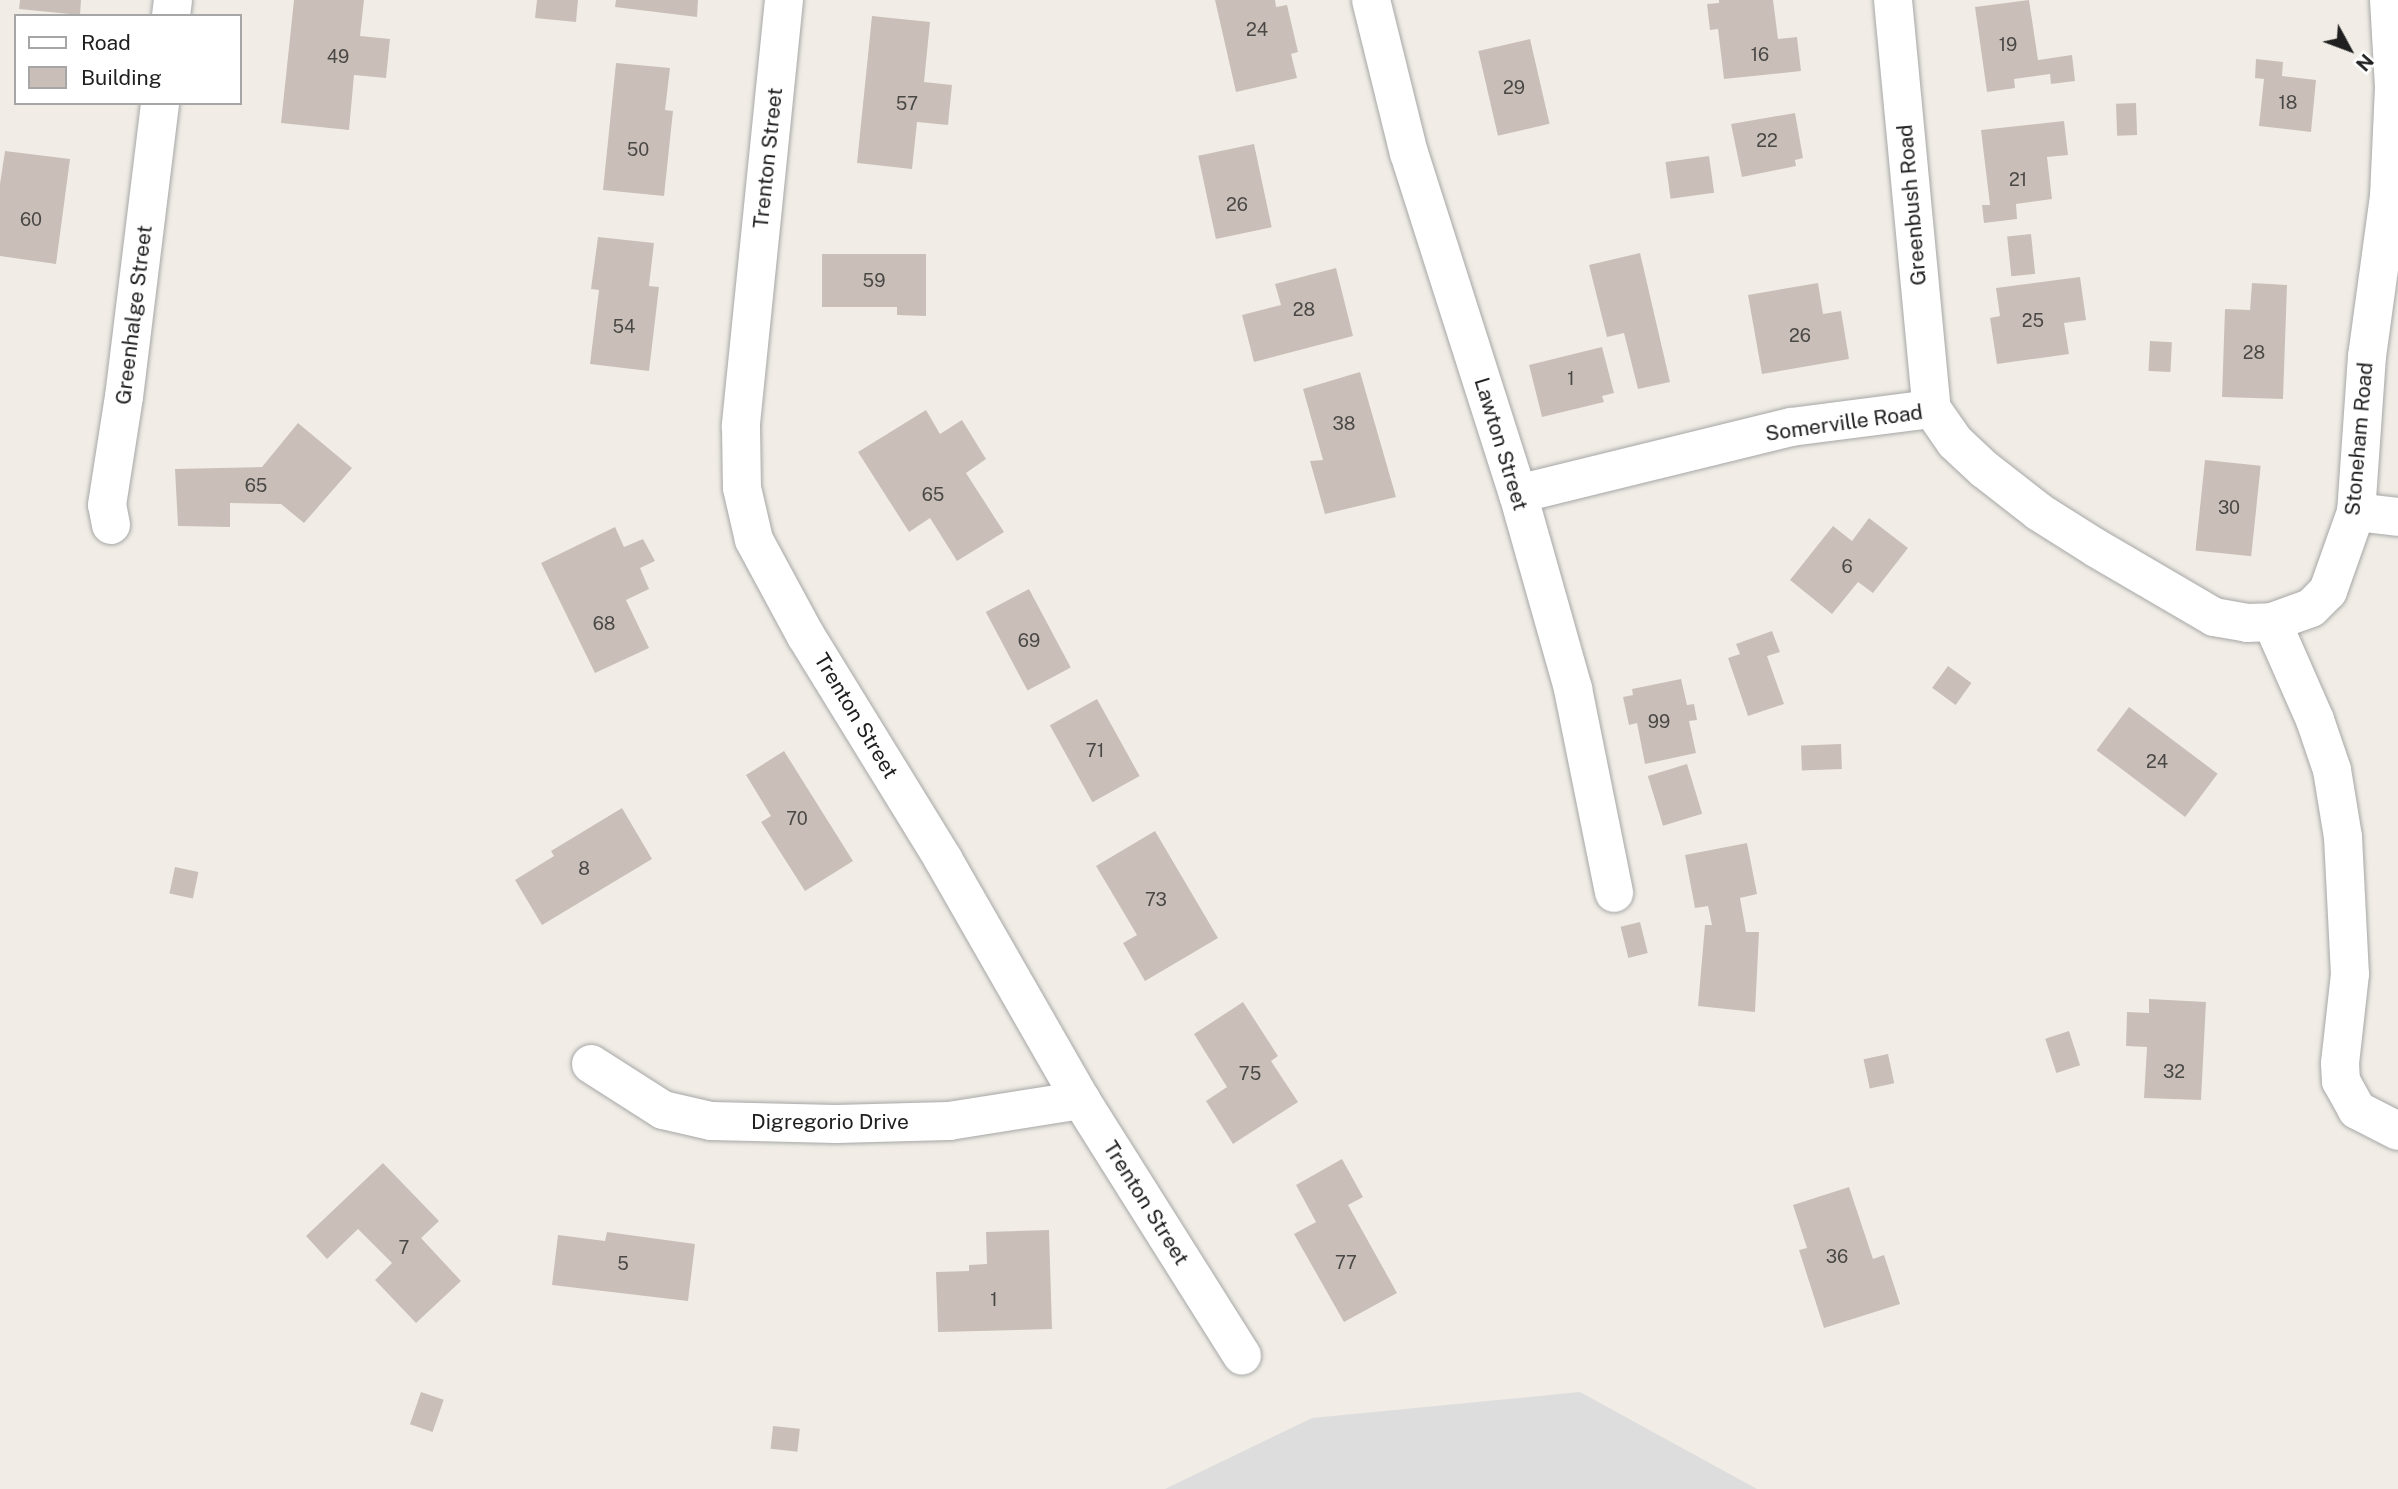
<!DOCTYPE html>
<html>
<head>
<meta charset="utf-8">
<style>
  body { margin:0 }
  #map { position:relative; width:2398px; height:1489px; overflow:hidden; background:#f1ede6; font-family:"Public Sans",sans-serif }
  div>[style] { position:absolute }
  .residential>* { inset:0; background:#dedddd }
  .building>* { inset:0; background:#c9bfb8; transform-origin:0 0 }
  .roads { filter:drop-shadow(0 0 2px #a7a7a7) drop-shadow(0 0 2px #a7a7a7) }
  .minor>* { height:38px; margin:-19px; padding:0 19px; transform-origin:19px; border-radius:19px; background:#fff }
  span { translate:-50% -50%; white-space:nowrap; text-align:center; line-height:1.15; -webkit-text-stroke:5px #fff; paint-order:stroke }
  .number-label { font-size:18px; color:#4a4846 }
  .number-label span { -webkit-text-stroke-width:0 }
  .street-label { font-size:21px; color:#202020 }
  .legend { position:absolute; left:14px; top:14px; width:228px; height:91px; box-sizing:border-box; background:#fff; border:2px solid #a6a6a6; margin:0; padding:9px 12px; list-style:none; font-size:21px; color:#202020 }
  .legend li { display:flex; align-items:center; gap:14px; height:35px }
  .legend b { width:35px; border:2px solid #a6a6a6 }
  .north { position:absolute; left:2314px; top:14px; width:70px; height:70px; -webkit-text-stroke:5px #fff; paint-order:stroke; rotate:131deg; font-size:19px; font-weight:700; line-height:28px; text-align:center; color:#202020 }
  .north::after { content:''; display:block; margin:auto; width:24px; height:32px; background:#202020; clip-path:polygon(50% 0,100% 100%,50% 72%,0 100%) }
</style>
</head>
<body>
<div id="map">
  <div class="residential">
    <div style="clip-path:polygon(1580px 1392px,1757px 1489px,1165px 1489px,1312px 1418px)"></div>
  </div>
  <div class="building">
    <div style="clip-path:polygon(20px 0,81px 0,80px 15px,19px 9px)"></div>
    <div style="clip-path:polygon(294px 0,364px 0,360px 36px,390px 39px,386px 78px,354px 75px,349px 130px,281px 123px)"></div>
    <div style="clip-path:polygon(537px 0,578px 0,576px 22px,535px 18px)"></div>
    <div style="clip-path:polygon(616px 0,698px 0,697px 17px,615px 7px)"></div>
    <div style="clip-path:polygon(1215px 0,1275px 0,1276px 7px,1287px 5px,1298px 52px,1291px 54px,1297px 78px,1236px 92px)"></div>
    <div style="clip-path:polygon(1719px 0,1773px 0,1778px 39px,1797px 37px,1801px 71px,1724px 79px,1718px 29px,1710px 30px,1707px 4px,1719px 3px)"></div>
    <div style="clip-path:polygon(2029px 0,2038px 60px,2072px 55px,2075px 81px,2051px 84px,2050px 74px,2014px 79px,2015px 88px,1987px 92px,1975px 7px)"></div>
    <div style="clip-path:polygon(872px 16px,930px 22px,924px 82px,952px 85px,948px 125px,917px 122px,912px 169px,857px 163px)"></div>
    <div style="left:1530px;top:39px;width:87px;height:53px;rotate:77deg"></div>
    <div style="clip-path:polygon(2256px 59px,2283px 62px,2282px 76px,2316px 80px,2311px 132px,2259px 126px,2264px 79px,2255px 78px)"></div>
    <div style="clip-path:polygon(616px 63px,670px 68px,665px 110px,673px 111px,664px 196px,603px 190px)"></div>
    <div style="left:2136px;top:103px;width:32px;height:20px;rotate:88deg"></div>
    <div style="clip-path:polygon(1795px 113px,1803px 158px,1795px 160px,1796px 166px,1742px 177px,1731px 124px)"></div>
    <div style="clip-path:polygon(2064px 121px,2068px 155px,2047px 157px,2052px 199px,2016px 204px,2017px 219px,1984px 223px,1982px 205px,1990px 205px,1981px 130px)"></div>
    <div style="left:1254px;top:144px;width:85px;height:57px;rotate:78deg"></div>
    <div style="clip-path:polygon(5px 151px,70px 159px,56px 264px,0 256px,0 184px)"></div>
    <div style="left:1709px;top:156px;width:37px;height:44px;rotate:82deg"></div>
    <div style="left:2031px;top:234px;width:40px;height:24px;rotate:84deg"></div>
    <div style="clip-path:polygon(598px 237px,654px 243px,649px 286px,659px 287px,649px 371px,590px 364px,599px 290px,591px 289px)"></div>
    <div style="clip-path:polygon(1640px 253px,1670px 382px,1638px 389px,1624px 333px,1607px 337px,1589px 265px)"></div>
    <div style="clip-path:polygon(822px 254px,926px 254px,926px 316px,897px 315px,897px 307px,822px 307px)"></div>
    <div style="clip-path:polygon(1336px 268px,1353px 336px,1254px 362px,1242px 315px,1281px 305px,1275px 284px)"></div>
    <div style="clip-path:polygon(2080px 277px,2086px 320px,2064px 323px,2069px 354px,1997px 364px,1990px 318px,2000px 316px,1996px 288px)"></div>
    <div style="clip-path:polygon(1818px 283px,1823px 314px,1841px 311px,1849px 359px,1762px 374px,1748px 295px)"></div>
    <div style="clip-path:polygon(2252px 283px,2287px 285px,2283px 399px,2222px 397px,2225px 309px,2250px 310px)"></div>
    <div style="left:2150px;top:341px;width:22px;height:30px;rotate:3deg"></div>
    <div style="clip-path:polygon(1602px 347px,1614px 393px,1602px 396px,1604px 402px,1542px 417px,1529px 365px)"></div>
    <div style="clip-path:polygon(1360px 372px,1396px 497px,1325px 514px,1310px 461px,1323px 460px,1303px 389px)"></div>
    <div style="clip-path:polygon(926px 410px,940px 434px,962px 420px,986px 459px,966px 473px,1004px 532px,957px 561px,930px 518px,909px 532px,858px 452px)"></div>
    <div style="clip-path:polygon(298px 423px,352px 468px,304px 523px,281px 504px,230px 503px,230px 527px,178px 526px,175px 469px,262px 467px)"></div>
    <div style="left:2205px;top:460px;width:56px;height:91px;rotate:6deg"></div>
    <div style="clip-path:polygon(1869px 518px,1908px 548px,1873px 593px,1858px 582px,1832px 614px,1790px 580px,1833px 526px,1852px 541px)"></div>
    <div style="clip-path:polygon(615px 527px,624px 547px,643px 539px,655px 561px,640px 568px,649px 589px,626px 600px,649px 648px,595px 673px,541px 563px)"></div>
    <div style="left:1029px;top:589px;width:89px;height:49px;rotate:62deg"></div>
    <div style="clip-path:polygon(1772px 631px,1780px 652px,1767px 656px,1784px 704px,1748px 716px,1728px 658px,1740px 654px,1736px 644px)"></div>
    <div style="left:1948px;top:666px;width:29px;height:27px;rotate:36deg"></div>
    <div style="clip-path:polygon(1681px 679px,1687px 705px,1694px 704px,1697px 720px,1689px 721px,1696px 753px,1645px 764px,1637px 723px,1629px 725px,1623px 697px,1633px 695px,1632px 689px)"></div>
    <div style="left:1097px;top:699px;width:88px;height:54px;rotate:61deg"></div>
    <div style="left:2129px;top:707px;width:111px;height:54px;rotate:37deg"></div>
    <div style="left:1841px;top:744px;width:25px;height:40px;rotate:88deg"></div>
    <div style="clip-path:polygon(784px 751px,853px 861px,805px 891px,761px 822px,771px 816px,746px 775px)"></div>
    <div style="left:1687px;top:764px;width:52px;height:41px;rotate:73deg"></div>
    <div style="clip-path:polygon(622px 808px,652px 859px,542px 925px,515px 880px,554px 856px,551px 851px)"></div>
    <div style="clip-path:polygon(1155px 831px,1218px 938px,1145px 981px,1123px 943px,1137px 935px,1096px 866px)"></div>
    <div style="clip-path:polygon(1747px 843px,1757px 894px,1740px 898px,1746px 932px,1759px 932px,1755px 1012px,1698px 1006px,1705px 925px,1712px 925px,1708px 906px,1695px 908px,1685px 855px)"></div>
    <div style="left:175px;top:867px;width:24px;height:27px;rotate:12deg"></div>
    <div style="left:1640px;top:922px;width:32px;height:20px;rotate:76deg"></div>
    <div style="clip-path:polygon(2149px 999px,2206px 1002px,2201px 1100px,2144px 1098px,2147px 1047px,2126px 1046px,2127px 1012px,2149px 1013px)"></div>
    <div style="clip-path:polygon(1243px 1002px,1278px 1056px,1271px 1061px,1298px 1102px,1233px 1144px,1206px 1101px,1227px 1087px,1194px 1034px)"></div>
    <div style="left:2069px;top:1031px;width:36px;height:25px;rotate:72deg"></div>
    <div style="left:1888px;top:1054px;width:30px;height:25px;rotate:78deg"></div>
    <div style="clip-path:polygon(1342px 1159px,1363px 1197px,1348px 1205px,1397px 1293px,1344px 1322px,1294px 1234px,1316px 1222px,1296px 1185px)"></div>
    <div style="clip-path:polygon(383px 1163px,439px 1221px,421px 1238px,461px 1281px,416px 1323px,375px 1280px,392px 1263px,358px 1229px,327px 1259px,306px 1236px)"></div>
    <div style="clip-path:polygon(1849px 1187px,1873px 1259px,1884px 1255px,1900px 1304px,1824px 1328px,1799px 1250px,1807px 1248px,1793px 1205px)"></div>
    <div style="clip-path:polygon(1049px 1230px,1052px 1329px,938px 1332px,936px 1272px,969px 1271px,969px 1265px,987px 1264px,986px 1232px)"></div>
    <div style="clip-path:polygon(607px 1232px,695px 1244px,688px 1301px,552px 1285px,558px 1235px,605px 1241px)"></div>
    <div style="left:421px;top:1392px;width:24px;height:34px;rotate:19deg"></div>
    <div style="left:773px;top:1426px;width:27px;height:23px;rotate:6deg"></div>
  </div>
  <div class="roads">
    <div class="minor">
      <div style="left:784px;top:0;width:429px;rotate:95.8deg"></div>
      <div style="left:741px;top:427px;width:61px;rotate:89.1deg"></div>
      <div style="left:742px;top:488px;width:53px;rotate:77deg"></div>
      <div style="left:754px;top:540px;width:109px;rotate:61.6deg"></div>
      <div style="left:806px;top:636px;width:262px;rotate:58.4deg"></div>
      <div style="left:943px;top:859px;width:278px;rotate:60.2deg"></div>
      <div style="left:1081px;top:1100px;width:302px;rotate:57.8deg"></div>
      <div style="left:1371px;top:0;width:158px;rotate:76.1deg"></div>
      <div style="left:1409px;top:153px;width:358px;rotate:72.3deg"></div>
      <div style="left:1518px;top:494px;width:203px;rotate:74.2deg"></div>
      <div style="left:1573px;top:689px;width:208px;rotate:78.6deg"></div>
      <div style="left:1893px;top:0;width:411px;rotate:84.6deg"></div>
      <div style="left:2389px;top:0;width:87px;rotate:86.7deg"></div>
      <div style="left:2394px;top:87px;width:109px;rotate:92.6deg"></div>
      <div style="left:2389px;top:196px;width:162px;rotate:97.8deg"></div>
      <div style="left:2367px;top:356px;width:156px;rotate:94deg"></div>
      <div style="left:2356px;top:512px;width:84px;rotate:109.5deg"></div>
      <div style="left:2328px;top:591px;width:24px;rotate:135deg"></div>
      <div style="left:2311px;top:608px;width:41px;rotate:160.3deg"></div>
      <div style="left:2272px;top:622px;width:107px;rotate:66.3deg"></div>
      <div style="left:2315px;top:720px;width:53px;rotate:71.2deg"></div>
      <div style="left:2332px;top:770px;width:68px;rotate:80.7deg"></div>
      <div style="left:2343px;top:837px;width:137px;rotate:87.1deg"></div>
      <div style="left:2350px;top:974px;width:90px;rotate:96.4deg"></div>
      <div style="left:2340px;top:1063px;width:18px;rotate:87deg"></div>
      <div style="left:2341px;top:1081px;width:33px;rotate:61deg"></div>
      <div style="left:2357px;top:1110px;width:46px;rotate:27.1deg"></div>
      <div style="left:171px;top:16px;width:16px;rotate:-83deg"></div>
      <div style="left:1518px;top:494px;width:281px;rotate:-13.8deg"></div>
      <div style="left:1791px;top:427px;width:142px;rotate:-7.3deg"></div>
      <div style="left:1932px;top:409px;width:40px;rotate:55.1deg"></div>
      <div style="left:1955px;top:442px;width:40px;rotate:43deg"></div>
      <div style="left:1984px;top:469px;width:70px;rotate:38deg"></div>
      <div style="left:2039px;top:512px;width:67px;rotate:32.3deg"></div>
      <div style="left:2096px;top:548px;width:137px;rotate:30.3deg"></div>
      <div style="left:2214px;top:617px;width:34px;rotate:10deg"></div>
      <div style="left:2247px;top:623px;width:25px;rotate:-2deg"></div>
      <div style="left:2356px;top:512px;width:42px;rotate:6.8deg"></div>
      <div style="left:111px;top:525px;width:20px;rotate:-101deg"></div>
      <div style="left:107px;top:505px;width:109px;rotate:-81.1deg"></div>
      <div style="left:124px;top:397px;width:296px;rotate:-83deg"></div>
      <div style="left:591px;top:1064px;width:85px;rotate:32.6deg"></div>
      <div style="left:663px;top:1110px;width:49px;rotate:12.9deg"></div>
      <div style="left:711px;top:1121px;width:125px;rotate:1.4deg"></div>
      <div style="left:836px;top:1124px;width:113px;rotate:-1.5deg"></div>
      <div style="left:949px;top:1121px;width:134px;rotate:-9deg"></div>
    </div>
  </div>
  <div class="number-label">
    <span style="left:1257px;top:30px">24</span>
    <span style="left:2008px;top:45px">19</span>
    <span style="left:1760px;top:55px">16</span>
    <span style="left:338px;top:57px">49</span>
    <span style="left:1514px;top:88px">29</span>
    <span style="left:2288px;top:103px">18</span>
    <span style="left:907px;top:104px">57</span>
    <span style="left:1767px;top:141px">22</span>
    <span style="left:638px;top:150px">50</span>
    <span style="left:2018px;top:180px">21</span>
    <span style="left:1237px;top:205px">26</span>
    <span style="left:31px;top:220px">60</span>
    <span style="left:874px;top:281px">59</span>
    <span style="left:1304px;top:310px">28</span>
    <span style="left:2033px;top:321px">25</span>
    <span style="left:624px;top:327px">54</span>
    <span style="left:1800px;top:336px">26</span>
    <span style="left:2254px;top:353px">28</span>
    <span style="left:1571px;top:379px">1</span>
    <span style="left:1344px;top:424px">38</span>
    <span style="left:256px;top:486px">65</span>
    <span style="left:933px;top:495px">65</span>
    <span style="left:2229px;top:508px">30</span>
    <span style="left:1847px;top:567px">6</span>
    <span style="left:604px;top:624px">68</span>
    <span style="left:1029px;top:641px">69</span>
    <span style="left:1659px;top:722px">99</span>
    <span style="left:1095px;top:751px">71</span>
    <span style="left:2157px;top:762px">24</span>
    <span style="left:797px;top:819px">70</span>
    <span style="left:584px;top:869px">8</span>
    <span style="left:1156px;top:900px">73</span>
    <span style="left:2174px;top:1072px">32</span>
    <span style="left:1250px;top:1074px">75</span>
    <span style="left:404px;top:1248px">7</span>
    <span style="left:1837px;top:1257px">36</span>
    <span style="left:1346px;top:1263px">77</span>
    <span style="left:623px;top:1264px">5</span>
    <span style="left:994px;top:1300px">1</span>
  </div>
  <div class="street-label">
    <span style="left:768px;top:158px;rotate:-84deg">Trenton Street</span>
    <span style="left:1912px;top:205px;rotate:-95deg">Greenbush Road</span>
    <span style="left:134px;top:315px;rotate:-83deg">Greenhalge Street</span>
    <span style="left:1844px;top:423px;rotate:-8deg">Somerville Road</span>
    <span style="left:2359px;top:439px;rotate:-85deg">Stoneham Road</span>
    <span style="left:1501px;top:444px;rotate:73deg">Lawton Street</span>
    <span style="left:856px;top:716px;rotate:59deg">Trenton Street</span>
    <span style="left:830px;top:1122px">Digregorio Drive</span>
    <span style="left:1146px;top:1203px;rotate:58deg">Trenton Street</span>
  </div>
  <ul class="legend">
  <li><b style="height:9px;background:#fff"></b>Road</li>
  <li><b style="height:19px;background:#c9bfb8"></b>Building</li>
  </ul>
  <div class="north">N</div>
</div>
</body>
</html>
